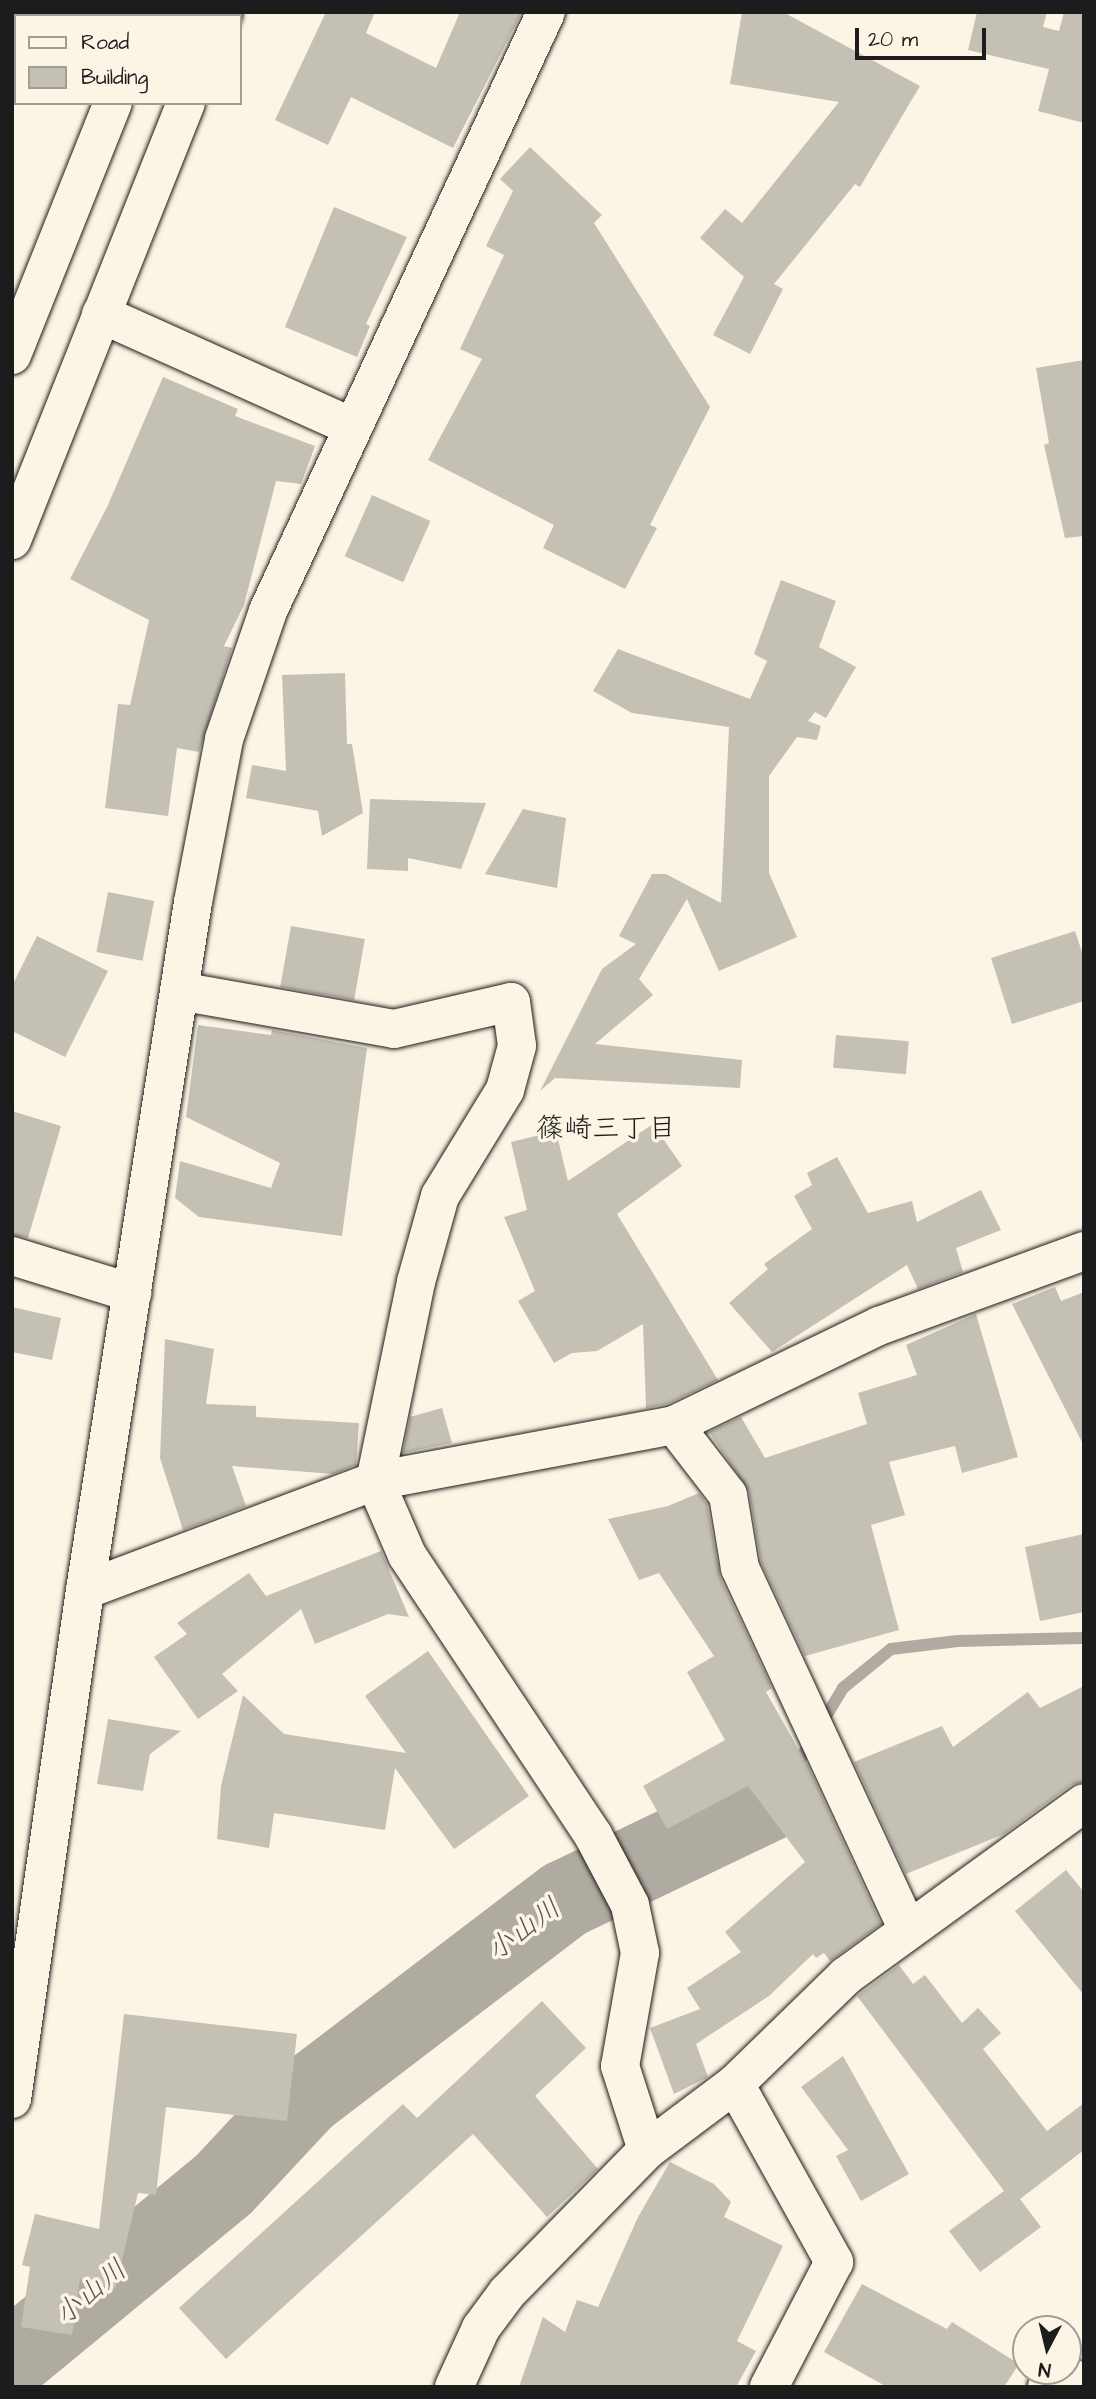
<!DOCTYPE html>
<html>
<head>
<meta charset="utf-8">
<style>
  body { margin:0 }
  #map { position:relative; width:1096px; height:2399px; overflow:hidden; background:#fcf5e5; font-family:"Architects Daughter","Klee One",sans-serif }
  div>[style] { position:absolute }
  .stream>* { height:12px; margin:-6px; padding:0 6px; transform-origin:6px; border-radius:6px; background:#b0aba1 }
  .river>* { height:79px; margin:-39.5px; padding:0 39.5px; transform-origin:39.5px; border-radius:39.5px; background:#b0aba1 }
  .building>* { inset:0; background:#c4c0b3; transform-origin:0 0 }
  .roads { filter:drop-shadow(0 0 2px #1c1c1c) drop-shadow(0 0 2px #1c1c1c) }
  .minor>* { height:38px; margin:-19px; padding:0 19px; transform-origin:19px; border-radius:19px; background:#fcf5e5 }
  span { translate:-50% -50%; white-space:nowrap; text-align:center; line-height:1.15; -webkit-text-stroke:7px #fcf5e5; paint-order:stroke }
  .neighbourhood-label { font-size:28px; color:#1c1c1c }
  .water-label { font-size:28px; color:#575551; font-style:italic }
  .frame { position:absolute; inset:0; border:14px solid #1c1c1c; pointer-events:none }
  .legend { position:absolute; left:14px; top:14px; width:228px; height:91px; box-sizing:border-box; background:#fcf5e5; border:2px solid #a29e95; margin:0; padding:9px 12px; list-style:none; font-size:21px; color:#1c1c1c }
  .legend li { display:flex; align-items:center; gap:14px; height:35px }
  .legend b { width:35px; border:2px solid #a29e95 }
  .north { position:absolute; left:1012px; top:2315px; width:70px; height:70px; box-sizing:border-box; background:#fcf5e5; border:2px solid #a29e95; border-radius:50%; rotate:187deg; font-size:19px; font-weight:700; line-height:28px; text-align:center; color:#1c1c1c }
  .north::after { content:''; display:block; margin:auto; width:24px; height:32px; background:#1c1c1c; clip-path:polygon(50% 0,100% 100%,50% 72%,0 100%) }
  .scale { position:absolute; left:855px; top:28px; width:131px; height:32px; box-sizing:border-box; border:4px solid #1c1c1c; border-top:0; padding-left:9px; font-size:21px; line-height:24px; white-space:nowrap; color:#1c1c1c; -webkit-text-stroke:5px #fcf5e5; paint-order:stroke }
</style>
</head>
<body>
<div id="map">
  <div class="stream">
    <div style="left:794px;top:1769px;width:95px;rotate:-58.8deg"></div>
    <div style="left:843px;top:1688px;width:62px;rotate:-39.1deg"></div>
    <div style="left:891px;top:1649px;width:67px;rotate:-6.8deg"></div>
    <div style="left:958px;top:1641px;width:126px;rotate:-1.4deg"></div>
  </div>
  <div class="river">
    <div style="left:12px;top:2358px;width:273px;rotate:-39.5deg"></div>
    <div style="left:223px;top:2184px;width:119px;rotate:-47deg"></div>
    <div style="left:304px;top:2097px;width:327px;rotate:-37.3deg"></div>
    <div style="left:564px;top:1899px;width:236px;rotate:-25.6deg"></div>
  </div>
  <div class="building">
    <div style="clip-path:polygon(326px 12px,375px 12px,366px 33px,436px 68px,460px 12px,522px 12px,453px 148px,351px 97px,328px 145px,275px 120px)"></div>
    <div style="clip-path:polygon(742px 12px,783px 12px,920px 86px,860px 187px,855px 184px,774px 284px,783px 289px,750px 354px,713px 335px,744px 277px,700px 238px,725px 209px,742px 223px,839px 102px,730px 84px)"></div>
    <div style="clip-path:polygon(977px 12px,1047px 12px,1043px 27px,1059px 31px,1064px 12px,1084px 12px,1084px 123px,1038px 111px,1049px 69px,968px 50px)"></div>
    <div style="clip-path:polygon(530px 147px,602px 215px,594px 223px,710px 407px,650px 525px,657px 528px,625px 589px,543px 548px,554px 525px,428px 460px,482px 359px,460px 349px,504px 255px,486px 246px,513px 191px,500px 179px)"></div>
    <div style="clip-path:polygon(334px 207px,407px 237px,366px 324px,370px 326px,357px 357px,285px 327px)"></div>
    <div style="clip-path:polygon(1084px 360px,1084px 536px,1065px 538px,1044px 445px,1049px 443px,1036px 368px)"></div>
    <div style="clip-path:polygon(163px 377px,238px 409px,235px 416px,315px 446px,301px 484px,276px 481px,244px 605px,224px 646px,232px 648px,199px 752px,177px 748px,168px 816px,105px 808px,118px 704px,130px 705px,149px 620px,70px 579px,108px 505px)"></div>
    <div style="left:372px;top:495px;width:64px;height:67px;rotate:24deg"></div>
    <div style="clip-path:polygon(781px 580px,836px 601px,819px 647px,856px 667px,826px 718px,815px 712px,808px 721px,821px 726px,817px 740px,797px 737px,769px 776px,769px 873px,797px 937px,719px 971px,687px 899px,639px 979px,653px 995px,595px 1044px,742px 1060px,740px 1088px,555px 1078px,540px 1091px,602px 969px,636px 944px,619px 936px,652px 874px,666px 874px,721px 903px,729px 727px,632px 713px,593px 691px,618px 649px,750px 699px,767px 661px,754px 654px)"></div>
    <div style="clip-path:polygon(345px 673px,347px 744px,352px 744px,363px 813px,322px 836px,318px 811px,246px 798px,252px 765px,286px 771px,282px 675px)"></div>
    <div style="clip-path:polygon(370px 799px,486px 803px,461px 869px,408px 858px,408px 871px,367px 869px)"></div>
    <div style="clip-path:polygon(523px 809px,566px 818px,557px 888px,485px 874px)"></div>
    <div style="left:108px;top:892px;width:47px;height:61px;rotate:11deg"></div>
    <div style="left:291px;top:926px;width:75px;height:62px;rotate:10deg"></div>
    <div style="clip-path:polygon(1075px 931px,1084px 958px,1084px 1001px,1012px 1024px,991px 958px)"></div>
    <div style="clip-path:polygon(37px 936px,108px 971px,65px 1057px,12px 1031px,12px 986px)"></div>
    <div style="clip-path:polygon(198px 1025px,271px 1035px,272px 1030px,367px 1048px,342px 1236px,199px 1217px,175px 1198px,180px 1161px,271px 1188px,280px 1163px,186px 1117px)"></div>
    <div style="left:836px;top:1035px;width:73px;height:33px;rotate:5deg"></div>
    <div style="clip-path:polygon(12px 1111px,61px 1126px,28px 1238px,12px 1235px)"></div>
    <div style="clip-path:polygon(653px 1124px,682px 1166px,617px 1214px,718px 1380px,667px 1404px,646px 1408px,643px 1324px,597px 1351px,572px 1353px,554px 1363px,518px 1301px,535px 1291px,504px 1217px,527px 1210px,511px 1142px,556px 1131px,568px 1181px)"></div>
    <div style="clip-path:polygon(837px 1157px,868px 1213px,912px 1201px,917px 1222px,981px 1190px,1001px 1230px,956px 1248px,963px 1272px,918px 1289px,907px 1265px,772px 1352px,729px 1303px,768px 1269px,764px 1264px,812px 1229px,794px 1196px,812px 1185px,807px 1173px)"></div>
    <div style="clip-path:polygon(1055px 1287px,1061px 1301px,1084px 1292px,1084px 1446px,1012px 1304px)"></div>
    <div style="clip-path:polygon(12px 1307px,61px 1318px,52px 1360px,12px 1352px)"></div>
    <div style="clip-path:polygon(976px 1314px,1018px 1457px,962px 1473px,955px 1446px,889px 1462px,905px 1515px,871px 1525px,899px 1630px,805px 1656px,761px 1562px,749px 1491px,709px 1432px,741px 1417px,765px 1458px,867px 1424px,858px 1393px,917px 1375px,906px 1345px)"></div>
    <div style="clip-path:polygon(165px 1339px,214px 1349px,206px 1404px,256px 1406px,256px 1417px,359px 1423px,356px 1465px,333px 1474px,232px 1466px,246px 1506px,183px 1530px,160px 1458px)"></div>
    <div style="clip-path:polygon(442px 1408px,452px 1443px,403px 1453px,410px 1417px)"></div>
    <div style="clip-path:polygon(699px 1493px,707px 1504px,720px 1577px,772px 1688px,766px 1692px,808px 1766px,881px 1924px,830px 1961px,824px 1953px,816px 1958px,813px 1954px,769px 1996px,696px 2044px,708px 2077px,674px 2094px,650px 2028px,700px 2009px,687px 1988px,741px 1952px,725px 1932px,805px 1862px,748px 1786px,667px 1829px,643px 1786px,725px 1740px,687px 1672px,714px 1656px,659px 1573px,639px 1580px,608px 1519px,668px 1506px)"></div>
    <div style="clip-path:polygon(1084px 1534px,1084px 1612px,1040px 1621px,1025px 1547px)"></div>
    <div style="clip-path:polygon(381px 1551px,409px 1617px,388px 1614px,315px 1644px,301px 1609px,222px 1674px,238px 1691px,198px 1719px,154px 1657px,187px 1634px,177px 1623px,249px 1573px,266px 1596px)"></div>
    <div style="clip-path:polygon(428px 1651px,529px 1796px,454px 1849px,395px 1768px,385px 1830px,274px 1813px,269px 1848px,217px 1839px,221px 1786px,243px 1695px,284px 1734px,406px 1753px,365px 1696px)"></div>
    <div style="clip-path:polygon(1084px 1686px,1084px 1781px,1071px 1785px,1004px 1834px,906px 1874px,854px 1762px,942px 1726px,953px 1747px,1028px 1692px,1040px 1708px)"></div>
    <div style="clip-path:polygon(108px 1719px,181px 1731px,150px 1754px,143px 1791px,97px 1784px)"></div>
    <div style="clip-path:polygon(1066px 1870px,1084px 1892px,1084px 1995px,1015px 1911px)"></div>
    <div style="clip-path:polygon(899px 1965px,913px 1984px,925px 1975px,962px 2023px,978px 2008px,1001px 2033px,983px 2049px,1047px 2131px,1084px 2103px,1084px 2150px,1020px 2199px,1041px 2227px,980px 2272px,949px 2231px,1004px 2191px,857px 1996px)"></div>
    <div style="clip-path:polygon(542px 2001px,586px 2048px,535px 2096px,598px 2169px,547px 2217px,473px 2134px,226px 2359px,179px 2308px,403px 2104px,417px 2118px)"></div>
    <div style="clip-path:polygon(124px 2014px,297px 2034px,287px 2121px,166px 2107px,156px 2195px,138px 2193px,115px 2289px,80px 2279px,72px 2335px,21px 2327px,30px 2267px,22px 2265px,35px 2214px,99px 2229px)"></div>
    <div style="clip-path:polygon(843px 2056px,909px 2174px,861px 2201px,836px 2156px,848px 2150px,801px 2087px)"></div>
    <div style="clip-path:polygon(670px 2162px,714px 2184px,731px 2202px,724px 2217px,783px 2246px,737px 2341px,756px 2351px,736px 2387px,519px 2387px,543px 2317px,565px 2332px,577px 2300px,598px 2307px,638px 2217px)"></div>
    <div style="clip-path:polygon(862px 2284px,947px 2329px,952px 2322px,1019px 2364px,1004px 2387px,887px 2387px,824px 2352px)"></div>
  </div>
  <div class="roads">
    <div class="minor">
      <div style="left:149px;top:16px;width:4px;rotate:-76deg"></div>
      <div style="left:222px;top:16px;width:4px;rotate:-76deg"></div>
      <div style="left:101px;top:314px;width:275px;rotate:24.2deg"></div>
      <div style="left:12px;top:355px;width:271px;rotate:-68.2deg"></div>
      <div style="left:12px;top:540px;width:470px;rotate:-68.3deg"></div>
      <div style="left:179px;top:991px;width:218px;rotate:10deg"></div>
      <div style="left:394px;top:1029px;width:120px;rotate:-13deg"></div>
      <div style="left:511px;top:1002px;width:44px;rotate:82.2deg"></div>
      <div style="left:517px;top:1046px;width:46px;rotate:105.3deg"></div>
      <div style="left:505px;top:1090px;width:124px;rotate:121.5deg"></div>
      <div style="left:440px;top:1196px;width:89px;rotate:105.6deg"></div>
      <div style="left:416px;top:1282px;width:203px;rotate:101.6deg"></div>
      <div style="left:375px;top:1481px;width:81px;rotate:66.6deg"></div>
      <div style="left:407px;top:1555px;width:336px;rotate:56.4deg"></div>
      <div style="left:593px;top:1835px;width:79px;rotate:62.1deg"></div>
      <div style="left:630px;top:1905px;width:49px;rotate:78.2deg"></div>
      <div style="left:640px;top:1953px;width:115px;rotate:100deg"></div>
      <div style="left:620px;top:2066px;width:88px;rotate:72.2deg"></div>
      <div style="left:12px;top:1256px;width:126px;rotate:17.1deg"></div>
      <div style="left:674px;top:1425px;width:88px;rotate:52.4deg"></div>
      <div style="left:728px;top:1495px;width:74px;rotate:80.7deg"></div>
      <div style="left:740px;top:1568px;width:399px;rotate:65.1deg"></div>
      <div style="left:85px;top:1590px;width:310px;rotate:-20.6deg"></div>
      <div style="left:375px;top:1481px;width:304px;rotate:-10.6deg"></div>
      <div style="left:674px;top:1425px;width:228px;rotate:-25.8deg"></div>
      <div style="left:879px;top:1326px;width:218px;rotate:-20.1deg"></div>
      <div style="left:735px;top:2084px;width:204px;rotate:60.9deg"></div>
      <div style="left:834px;top:2262px;width:141px;rotate:117.5deg"></div>
      <div style="left:12px;top:2099px;width:514px;rotate:-81.84deg"></div>
      <div style="left:85px;top:1590px;width:696px;rotate:-81.08deg"></div>
      <div style="left:193px;top:902px;width:166px;rotate:-79.2deg"></div>
      <div style="left:224px;top:739px;width:135px;rotate:-71deg"></div>
      <div style="left:268px;top:611px;width:660px;rotate:-65.1deg"></div>
      <div style="left:454px;top:2387px;width:65px;rotate:-65.4deg"></div>
      <div style="left:481px;top:2328px;width:44px;rotate:-53.4deg"></div>
      <div style="left:507px;top:2293px;width:200px;rotate:-45.6deg"></div>
      <div style="left:647px;top:2150px;width:110px;rotate:-36.9deg"></div>
      <div style="left:735px;top:2084px;width:155px;rotate:-44.2deg"></div>
      <div style="left:846px;top:1976px;width:294px;rotate:-36deg"></div>
      <div style="left:1047px;top:2387px;width:12px;rotate:-59deg"></div>
      <div style="left:1053px;top:2377px;width:19px;rotate:3deg"></div>
      <div style="left:1072px;top:2378px;width:13px;rotate:45deg"></div>
    </div>
  </div>
  <div class="neighbourhood-label">
    <span style="left:606px;top:1129px">篠崎三丁目</span>
  </div>
  <div class="water-label">
    <span style="left:524px;top:1930px;rotate:-37deg">小山川</span>
    <span style="left:91px;top:2293px;rotate:-40deg">小山川</span>
  </div>
  <div class="frame"></div>
  <ul class="legend">
  <li><b style="height:9px;background:#fcf5e5"></b>Road</li>
  <li><b style="height:19px;background:#c4c0b3"></b>Building</li>
  </ul>
  <div class="north">N</div>
  <div class="scale">20 m</div>
</div>
</body>
</html>
